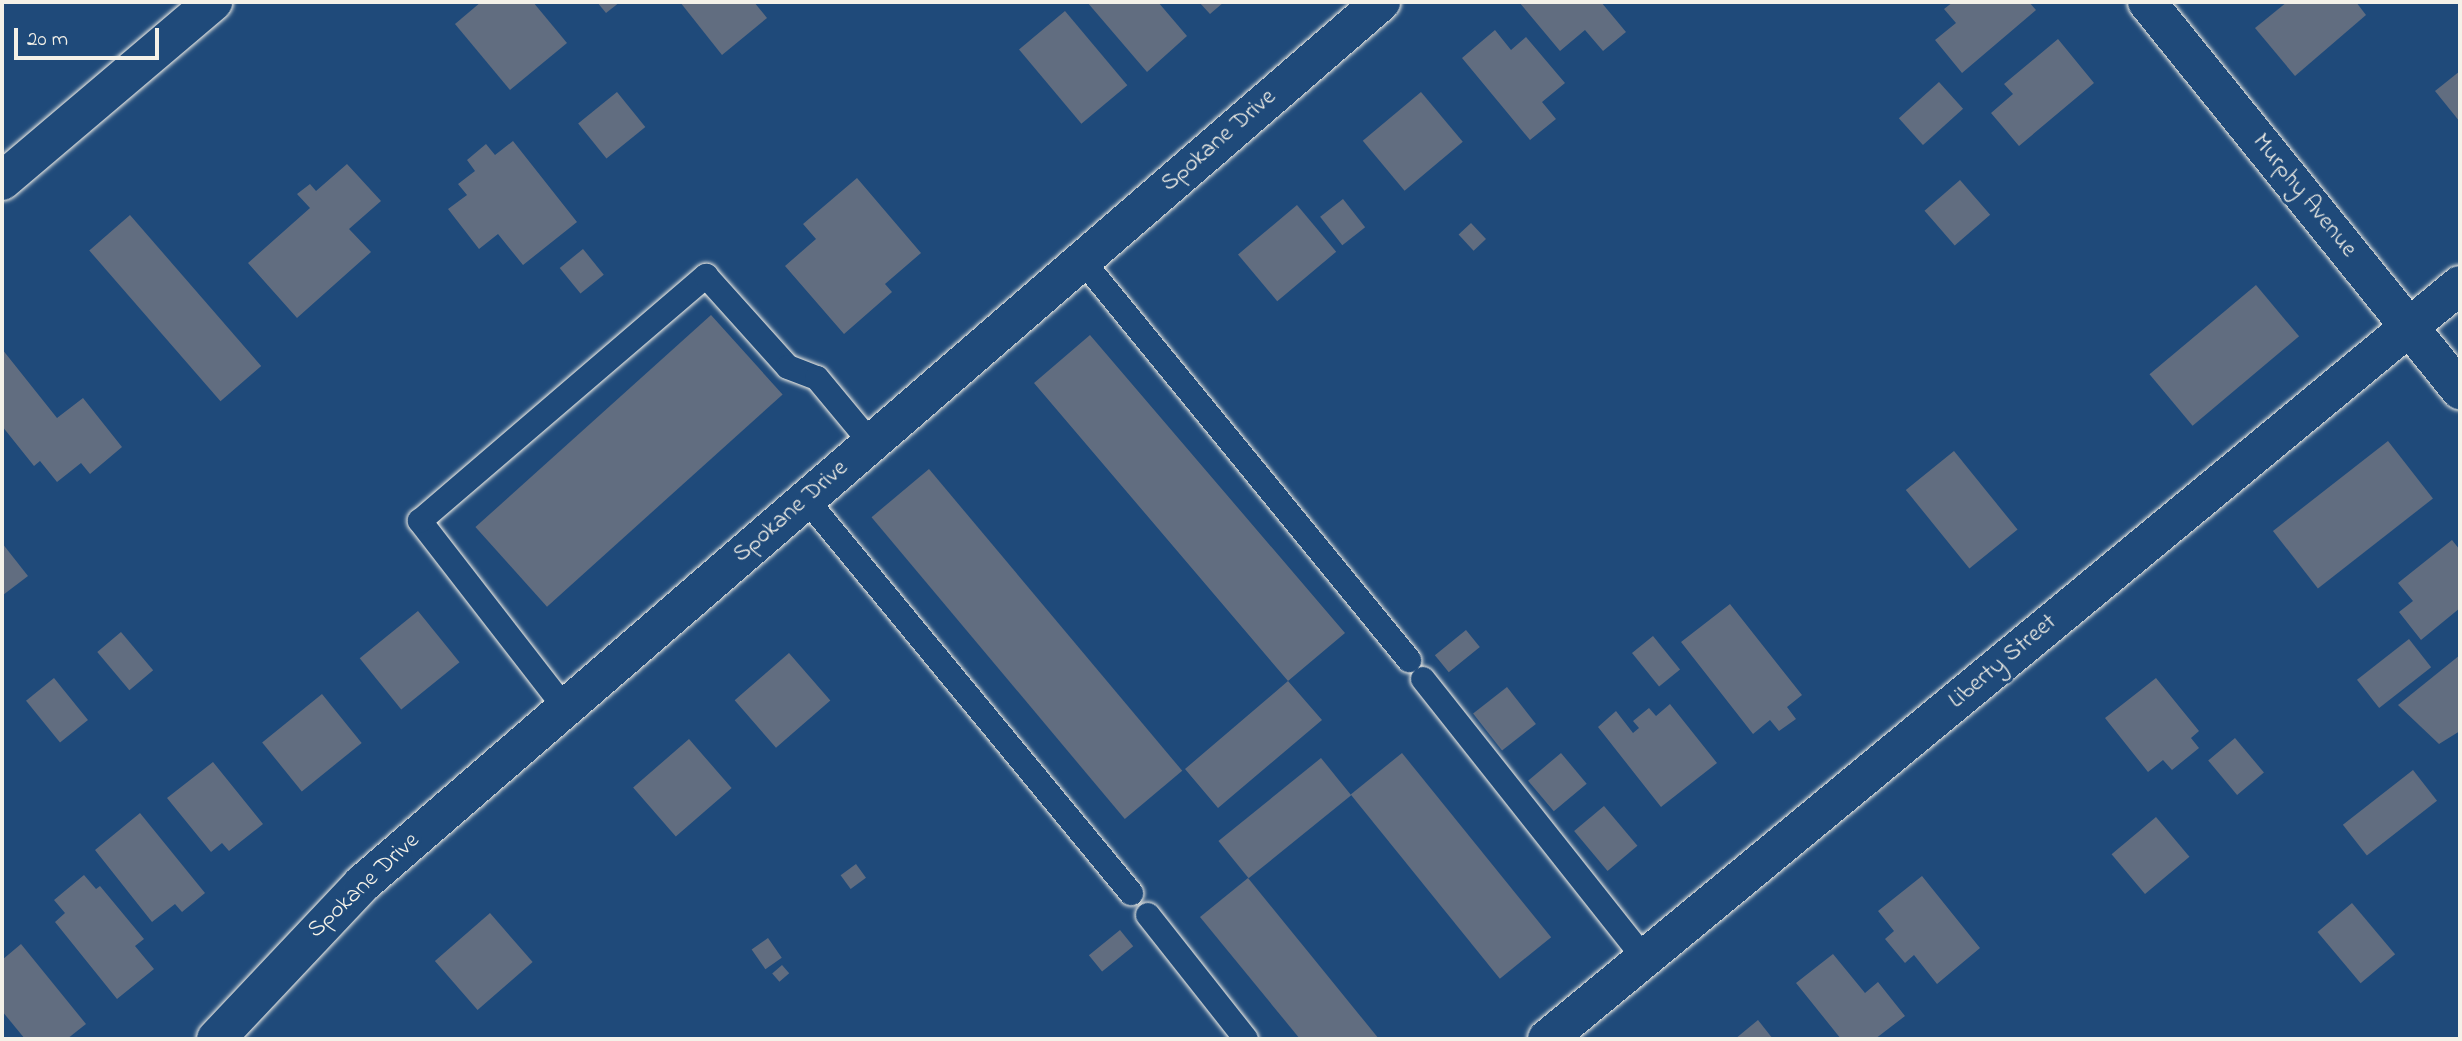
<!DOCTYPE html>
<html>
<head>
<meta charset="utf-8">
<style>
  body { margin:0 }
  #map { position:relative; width:2462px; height:1041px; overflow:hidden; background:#1f4a7a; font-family:"Indie Flower",sans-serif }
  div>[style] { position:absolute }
  .building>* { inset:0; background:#616d80; transform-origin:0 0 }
  .roads { filter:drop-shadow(0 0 2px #f4f1e8) drop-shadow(0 0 2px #f4f1e8) }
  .lane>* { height:24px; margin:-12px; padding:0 12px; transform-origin:12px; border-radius:12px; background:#1f4a7a }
  .street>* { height:38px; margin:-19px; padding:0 19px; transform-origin:19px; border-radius:19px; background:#1f4a7a }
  span { translate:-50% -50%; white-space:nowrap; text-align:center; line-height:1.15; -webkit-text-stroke:6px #1f4a7a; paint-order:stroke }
  .street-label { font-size:24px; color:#f4f1e8 }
  .frame { position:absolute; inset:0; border:4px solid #f4f1e8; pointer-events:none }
  .scale { position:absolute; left:14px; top:28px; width:145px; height:32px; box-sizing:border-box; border:4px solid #f4f1e8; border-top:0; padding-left:9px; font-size:21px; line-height:24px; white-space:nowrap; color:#f4f1e8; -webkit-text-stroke:5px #1f4a7a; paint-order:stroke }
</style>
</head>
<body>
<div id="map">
  <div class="building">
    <div style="clip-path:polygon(481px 2px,533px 2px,567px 43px,510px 90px,455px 24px)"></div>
    <div style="clip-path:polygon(597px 2px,620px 2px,606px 13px)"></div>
    <div style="clip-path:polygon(680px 2px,754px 2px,767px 18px,722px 55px)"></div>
    <div style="clip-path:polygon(1087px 2px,1158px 2px,1187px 36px,1147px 72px)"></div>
    <div style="clip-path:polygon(1199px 2px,1224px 2px,1210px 14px)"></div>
    <div style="clip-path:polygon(1519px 2px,1601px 2px,1626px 32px,1603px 51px,1585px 30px,1560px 51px)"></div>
    <div style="clip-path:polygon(1953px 2px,2029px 2px,2036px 10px,1962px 73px,1935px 40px,1956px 23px,1944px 9px)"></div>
    <div style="clip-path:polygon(2287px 2px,2356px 2px,2366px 15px,2295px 76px,2255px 28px)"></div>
    <div style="left:1065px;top:11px;width:97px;height:60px;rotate:50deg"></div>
    <div style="clip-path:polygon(1495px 30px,1511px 50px,1526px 37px,1565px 83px,1542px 102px,1556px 119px,1530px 140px,1462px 58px)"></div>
    <div style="clip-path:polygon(2058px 39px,2094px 83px,2019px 146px,1991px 113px,2013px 94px,2004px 84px)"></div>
    <div style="clip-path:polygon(2460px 71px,2460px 122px,2435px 91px)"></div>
    <div style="left:1939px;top:82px;width:36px;height:54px;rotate:48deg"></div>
    <div style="left:617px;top:92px;width:45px;height:50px;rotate:51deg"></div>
    <div style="left:1421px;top:92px;width:65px;height:76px;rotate:50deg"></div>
    <div style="clip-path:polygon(513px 141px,577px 222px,523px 265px,498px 234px,479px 249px,448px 209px,467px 195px,458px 184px,475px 171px,467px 160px,486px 144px,495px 155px)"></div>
    <div style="clip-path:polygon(347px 164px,381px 201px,349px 229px,371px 252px,297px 318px,248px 263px,310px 208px,297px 194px,310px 184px,316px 191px)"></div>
    <div style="clip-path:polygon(857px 178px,921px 253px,885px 284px,892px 292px,844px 334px,785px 266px,816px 239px,803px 224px)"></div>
    <div style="left:1960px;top:180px;width:46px;height:47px;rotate:49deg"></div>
    <div style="left:1343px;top:199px;width:36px;height:29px;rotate:52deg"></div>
    <div style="left:1297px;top:205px;width:61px;height:77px;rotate:50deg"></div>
    <div style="left:130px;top:215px;width:200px;height:54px;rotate:49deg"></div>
    <div style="left:1471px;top:223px;width:22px;height:17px;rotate:47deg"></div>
    <div style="left:583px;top:249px;width:33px;height:30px;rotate:51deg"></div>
    <div style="left:2256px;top:285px;width:67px;height:139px;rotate:50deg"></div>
    <div style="left:711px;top:315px;width:107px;height:317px;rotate:48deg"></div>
    <div style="clip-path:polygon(1090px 335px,1345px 633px,1288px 681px,1322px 720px,1218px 808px,1185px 769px,1288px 681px,1034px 383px)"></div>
    <div style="clip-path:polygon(2px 349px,57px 418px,83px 398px,122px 447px,90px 474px,81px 463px,57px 482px,40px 461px,34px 466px,2px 426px)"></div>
    <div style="left:2388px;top:441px;width:73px;height:146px;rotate:52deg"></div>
    <div style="left:1954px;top:451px;width:101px;height:62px;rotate:51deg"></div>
    <div style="left:929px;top:469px;width:394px;height:75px;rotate:50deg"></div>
    <div style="clip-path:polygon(2452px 540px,2460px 550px,2460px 608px,2421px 640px,2399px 612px,2413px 601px,2398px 583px)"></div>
    <div style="clip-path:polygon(2px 543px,28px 576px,3px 595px,2px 593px)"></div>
    <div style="clip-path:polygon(1730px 604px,1802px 695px,1787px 707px,1796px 719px,1779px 731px,1770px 720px,1753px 734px,1681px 642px)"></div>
    <div style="left:418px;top:611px;width:66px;height:75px;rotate:51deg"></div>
    <div style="left:1466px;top:630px;width:22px;height:40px;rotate:51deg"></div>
    <div style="left:121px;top:632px;width:50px;height:31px;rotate:50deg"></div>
    <div style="left:1653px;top:636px;width:43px;height:27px;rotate:51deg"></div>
    <div style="left:2409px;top:639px;width:36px;height:66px;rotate:52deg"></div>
    <div style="left:789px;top:653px;width:63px;height:72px;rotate:49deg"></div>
    <div style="clip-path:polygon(2460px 655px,2460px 731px,2439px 744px,2398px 705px)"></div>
    <div style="left:54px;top:678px;width:54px;height:36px;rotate:51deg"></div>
    <div style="clip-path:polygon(2156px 678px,2199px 731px,2191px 738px,2199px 748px,2172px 770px,2163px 760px,2148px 772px,2105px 718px)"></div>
    <div style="left:1507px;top:687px;width:47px;height:43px;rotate:52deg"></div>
    <div style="left:322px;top:694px;width:63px;height:77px;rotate:51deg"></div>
    <div style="clip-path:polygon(1670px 704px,1717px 763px,1661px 807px,1598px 727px,1616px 711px,1633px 733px,1639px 728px,1633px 721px,1649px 708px,1656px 716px)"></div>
    <div style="left:2235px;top:738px;width:45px;height:35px;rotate:50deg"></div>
    <div style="left:689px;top:739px;width:65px;height:74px;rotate:49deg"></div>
    <div style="left:1402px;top:753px;width:237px;height:66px;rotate:51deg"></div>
    <div style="left:1561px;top:753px;width:40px;height:43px;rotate:50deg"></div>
    <div style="left:1321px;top:758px;width:48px;height:132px;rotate:51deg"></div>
    <div style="clip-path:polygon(213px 762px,263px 824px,229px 851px,222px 843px,211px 852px,167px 798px)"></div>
    <div style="left:2413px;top:770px;width:39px;height:89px;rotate:52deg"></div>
    <div style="left:1604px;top:806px;width:52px;height:39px;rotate:50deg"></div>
    <div style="clip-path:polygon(140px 813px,205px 893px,182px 912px,175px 904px,152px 922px,95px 850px)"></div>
    <div style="left:2156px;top:817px;width:52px;height:58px;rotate:50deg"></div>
    <div style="left:856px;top:864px;width:17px;height:19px;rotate:54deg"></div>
    <div style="clip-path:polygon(84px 875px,96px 889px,100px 886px,144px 939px,135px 946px,154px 969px,117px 999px,55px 922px,65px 913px,54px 900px)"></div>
    <div style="clip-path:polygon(1922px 876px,1980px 948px,1937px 984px,1914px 955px,1905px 963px,1885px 939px,1894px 931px,1878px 911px)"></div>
    <div style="clip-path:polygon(1248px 878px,1379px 1039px,1300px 1039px,1200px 917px)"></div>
    <div style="left:2352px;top:903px;width:67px;height:45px;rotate:50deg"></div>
    <div style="left:490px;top:913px;width:65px;height:73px;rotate:49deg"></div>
    <div style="left:1120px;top:930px;width:21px;height:40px;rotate:51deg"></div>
    <div style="left:768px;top:938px;width:24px;height:20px;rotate:55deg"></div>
    <div style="clip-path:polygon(21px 944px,86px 1024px,67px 1039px,25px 1039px,2px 1011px,2px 960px)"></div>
    <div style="clip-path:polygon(1833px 954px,1865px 993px,1878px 982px,1905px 1016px,1875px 1039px,1841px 1039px,1796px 983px)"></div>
    <div style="left:782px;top:965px;width:11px;height:13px;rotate:49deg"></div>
    <div style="clip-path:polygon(1758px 1020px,1773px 1039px,1735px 1039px)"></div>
  </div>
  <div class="roads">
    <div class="lane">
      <div style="left:1082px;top:260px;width:517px;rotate:50.73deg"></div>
      <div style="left:806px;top:499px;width:511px;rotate:50.48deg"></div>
      <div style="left:1423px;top:679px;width:357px;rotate:51.6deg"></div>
      <div style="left:565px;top:708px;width:237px;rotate:-127.8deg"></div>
      <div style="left:420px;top:521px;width:377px;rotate:-40.6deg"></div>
      <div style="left:706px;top:276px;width:122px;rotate:48deg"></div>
      <div style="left:788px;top:367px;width:31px;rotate:21deg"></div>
      <div style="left:817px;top:378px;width:85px;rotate:50.3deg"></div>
      <div style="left:1148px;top:915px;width:158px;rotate:51.7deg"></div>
    </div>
    <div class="street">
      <div style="left:2147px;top:2px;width:499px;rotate:51.1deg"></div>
      <div style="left:2px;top:181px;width:277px;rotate:-40.3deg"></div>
      <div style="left:216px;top:1039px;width:213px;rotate:-46.7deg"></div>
      <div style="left:362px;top:884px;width:1348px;rotate:-40.88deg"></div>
      <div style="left:1547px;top:1039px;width:1184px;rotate:-39.55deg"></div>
    </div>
  </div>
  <div class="street-label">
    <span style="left:1219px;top:141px;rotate:-41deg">Spokane Drive</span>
    <span style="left:2304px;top:196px;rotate:51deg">Murphy Avenue</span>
    <span style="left:791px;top:512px;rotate:-41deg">Spokane Drive</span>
    <span style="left:2003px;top:662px;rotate:-40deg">Liberty Street</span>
    <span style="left:364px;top:886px;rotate:-43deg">Spokane Drive</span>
  </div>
  <div class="frame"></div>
  <div class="scale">20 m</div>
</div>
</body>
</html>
